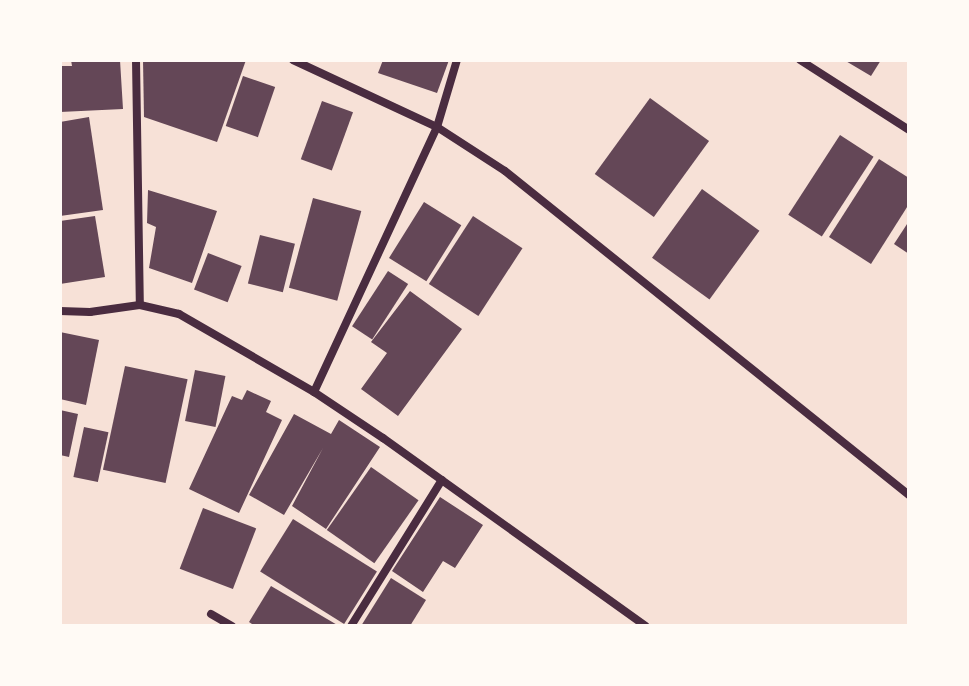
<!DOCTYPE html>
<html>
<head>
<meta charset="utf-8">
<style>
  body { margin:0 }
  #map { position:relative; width:969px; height:686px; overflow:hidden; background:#f7e1d7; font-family:"Sofia Sans Condensed",sans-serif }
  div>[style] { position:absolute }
  .building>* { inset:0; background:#644757; transform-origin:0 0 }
  .minor>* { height:8px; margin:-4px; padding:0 4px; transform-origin:4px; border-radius:4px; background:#4a2c40 }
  span { translate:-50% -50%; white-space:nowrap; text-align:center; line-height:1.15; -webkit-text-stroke:7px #fffaf5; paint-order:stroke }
  .frame { position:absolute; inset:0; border:62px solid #fffaf5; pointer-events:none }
</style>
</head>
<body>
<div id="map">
  <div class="building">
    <div style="clip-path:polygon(71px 60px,120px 60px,123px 109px,60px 112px,60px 66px,72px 66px)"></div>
    <div style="clip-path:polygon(143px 60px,246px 60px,217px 142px,144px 117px)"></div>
    <div style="clip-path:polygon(383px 60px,449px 60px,437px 93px,378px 73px)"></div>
    <div style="clip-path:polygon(844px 60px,881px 60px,871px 76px)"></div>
    <div style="left:243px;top:76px;width:34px;height:53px;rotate:19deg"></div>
    <div style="left:650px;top:98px;width:73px;height:94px;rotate:36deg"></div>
    <div style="left:322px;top:101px;width:33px;height:62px;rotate:20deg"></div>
    <div style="clip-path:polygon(89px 117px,103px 210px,60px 216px,60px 122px)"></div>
    <div style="left:840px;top:135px;width:40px;height:95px;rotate:33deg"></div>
    <div style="clip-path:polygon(879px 159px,909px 178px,909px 204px,871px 264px,829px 237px)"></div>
    <div style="left:702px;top:189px;width:71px;height:85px;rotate:36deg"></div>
    <div style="clip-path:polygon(148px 190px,217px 211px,192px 283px,149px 268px,156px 227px,147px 223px)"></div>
    <div style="left:313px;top:198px;width:50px;height:93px;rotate:15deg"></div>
    <div style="left:424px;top:202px;width:44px;height:66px;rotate:32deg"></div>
    <div style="clip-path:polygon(95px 216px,105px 277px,60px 284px,60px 221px)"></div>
    <div style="left:473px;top:216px;width:59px;height:81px;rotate:33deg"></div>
    <div style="clip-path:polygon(909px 221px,909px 254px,894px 244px)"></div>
    <div style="left:260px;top:235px;width:36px;height:50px;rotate:14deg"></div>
    <div style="left:208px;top:253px;width:36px;height:39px;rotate:21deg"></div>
    <div style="left:388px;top:271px;width:24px;height:66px;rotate:33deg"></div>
    <div style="clip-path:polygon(410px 291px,462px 329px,398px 416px,361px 389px,387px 353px,371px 342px)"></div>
    <div style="clip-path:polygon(60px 332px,99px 340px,86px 405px,60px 399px)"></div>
    <div style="left:125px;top:366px;width:64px;height:106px;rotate:12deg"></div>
    <div style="left:195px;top:370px;width:31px;height:52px;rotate:11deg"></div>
    <div style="clip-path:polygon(247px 390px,271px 401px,266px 412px,282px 420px,239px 513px,189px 489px,232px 396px,242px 400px)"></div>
    <div style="clip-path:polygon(60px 410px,78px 414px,69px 457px,60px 455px)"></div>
    <div style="clip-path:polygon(294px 414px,331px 434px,339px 420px,380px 447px,326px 529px,292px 506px,323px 448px,284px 515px,249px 495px)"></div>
    <div style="left:84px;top:427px;width:25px;height:51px;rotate:12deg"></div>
    <div style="left:371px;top:467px;width:58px;height:77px;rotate:35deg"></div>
    <div style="clip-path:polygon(440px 497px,483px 525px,455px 568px,443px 561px,423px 592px,392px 571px)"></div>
    <div style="left:203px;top:508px;width:57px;height:65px;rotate:21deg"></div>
    <div style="left:293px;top:519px;width:99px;height:62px;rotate:32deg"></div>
    <div style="clip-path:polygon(391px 578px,426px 600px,410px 626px,361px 626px)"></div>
    <div style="clip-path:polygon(271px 586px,339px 626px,255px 626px,249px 622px)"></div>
  </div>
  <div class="minor">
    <div style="left:136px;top:60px;width:245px;rotate:89.1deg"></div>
    <div style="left:293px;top:60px;width:159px;rotate:25deg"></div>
    <div style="left:437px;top:127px;width:81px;rotate:32.9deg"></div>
    <div style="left:505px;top:171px;width:518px;rotate:38.73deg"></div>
    <div style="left:800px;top:60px;width:130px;rotate:32.7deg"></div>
    <div style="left:60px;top:311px;width:30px;rotate:2deg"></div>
    <div style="left:90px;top:312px;width:50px;rotate:-8deg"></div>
    <div style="left:140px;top:305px;width:40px;rotate:13deg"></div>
    <div style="left:179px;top:314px;width:156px;rotate:30deg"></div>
    <div style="left:314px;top:392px;width:83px;rotate:33.7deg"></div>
    <div style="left:383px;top:438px;width:323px;rotate:35.6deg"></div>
    <div style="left:314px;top:392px;width:292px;rotate:-65.1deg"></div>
    <div style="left:437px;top:127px;width:70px;rotate:-73.4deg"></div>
    <div style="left:211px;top:614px;width:24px;rotate:30deg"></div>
    <div style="left:351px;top:626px;width:172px;rotate:-58.1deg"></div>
  </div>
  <div class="frame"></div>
</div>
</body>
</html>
